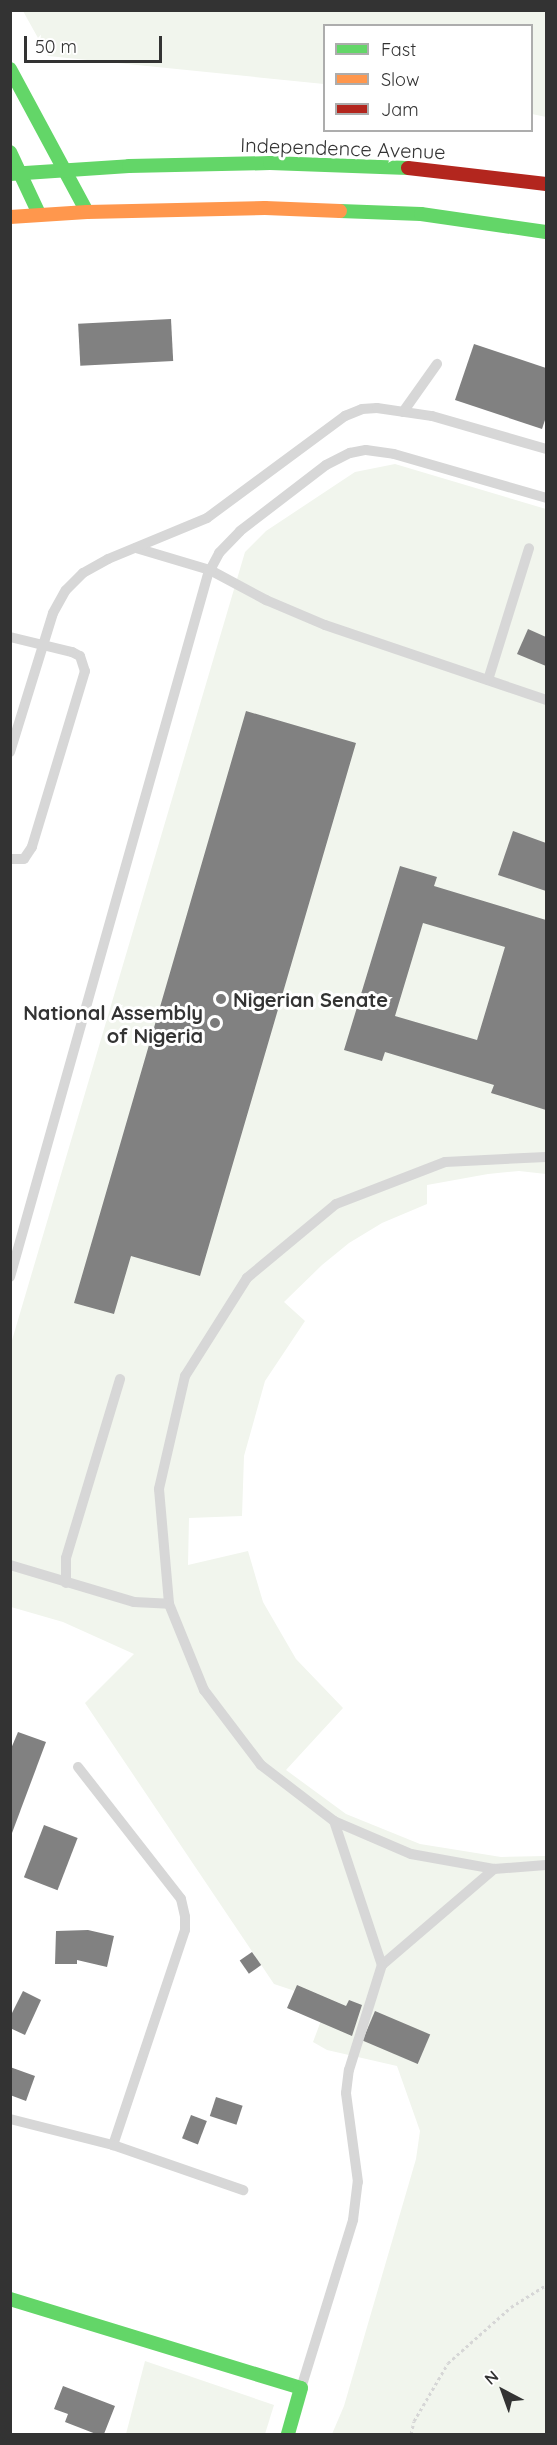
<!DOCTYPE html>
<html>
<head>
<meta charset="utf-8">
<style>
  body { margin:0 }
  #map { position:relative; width:557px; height:2445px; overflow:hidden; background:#fff; font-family:Quicksand,sans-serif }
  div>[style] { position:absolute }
  .green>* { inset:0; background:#f1f5ed }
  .building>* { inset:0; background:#818181; transform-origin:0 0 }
  .path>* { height:3px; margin-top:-1.5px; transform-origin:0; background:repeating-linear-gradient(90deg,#d6d6d6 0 3px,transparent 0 6px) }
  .lane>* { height:10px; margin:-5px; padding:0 5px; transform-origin:5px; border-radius:5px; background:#d7d7d7 }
  .fast>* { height:14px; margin:-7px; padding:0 7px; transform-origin:7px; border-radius:7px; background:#63d668 }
  .slow>* { height:14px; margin:-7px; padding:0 7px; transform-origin:7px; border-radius:7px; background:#ff974d }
  .jam>* { height:14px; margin:-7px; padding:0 7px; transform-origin:7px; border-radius:7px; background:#b3261e }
  .dots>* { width:16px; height:16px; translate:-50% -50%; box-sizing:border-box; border:3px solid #fff; border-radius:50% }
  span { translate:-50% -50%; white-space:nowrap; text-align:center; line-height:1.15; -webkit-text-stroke:6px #fff; paint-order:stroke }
  .street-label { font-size:20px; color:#333 }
  .poi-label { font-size:20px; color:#333; font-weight:700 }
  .left { translate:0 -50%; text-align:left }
  .right { translate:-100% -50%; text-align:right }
  .frame { position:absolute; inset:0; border:12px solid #333; pointer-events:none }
  .legend { position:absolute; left:323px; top:24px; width:210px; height:108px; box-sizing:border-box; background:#fff; border:2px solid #adadad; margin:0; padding:8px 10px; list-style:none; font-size:18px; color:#333 }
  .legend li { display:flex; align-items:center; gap:12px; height:30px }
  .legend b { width:30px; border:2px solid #adadad }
  .north { position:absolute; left:473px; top:2361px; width:60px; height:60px; -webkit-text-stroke:4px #fff; paint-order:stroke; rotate:319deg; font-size:16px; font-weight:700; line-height:24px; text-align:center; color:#333 }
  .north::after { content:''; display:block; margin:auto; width:21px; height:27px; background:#333; clip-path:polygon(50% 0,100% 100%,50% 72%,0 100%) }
  .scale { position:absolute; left:24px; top:36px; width:138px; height:27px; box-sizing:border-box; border:3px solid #333; border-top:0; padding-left:8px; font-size:18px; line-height:21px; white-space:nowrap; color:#333; -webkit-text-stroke:4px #fff; paint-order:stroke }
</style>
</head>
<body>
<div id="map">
  <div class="green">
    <div style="clip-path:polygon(23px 11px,546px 11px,546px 117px,532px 114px,532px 26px,324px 26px,324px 84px,48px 56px)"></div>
    <div style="clip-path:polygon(395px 464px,546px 509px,546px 1174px,519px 1171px,488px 1174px,427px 1185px,427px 1204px,382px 1223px,349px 1243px,322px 1265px,284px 1302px,305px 1321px,265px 1381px,244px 1456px,242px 1516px,189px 1518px,188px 1565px,248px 1551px,263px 1602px,296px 1659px,343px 1708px,286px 1770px,346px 1814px,420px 1844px,501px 1857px,546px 1856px,546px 2434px,332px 2434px,344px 2406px,416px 2159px,420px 2131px,397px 2066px,327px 2050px,313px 2042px,328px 2002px,274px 1984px,85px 1703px,134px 1654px,63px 1622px,11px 1607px,10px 1347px,245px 552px,266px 531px,355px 472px)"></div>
    <div style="clip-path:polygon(145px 2361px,274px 2405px,265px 2434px,126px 2434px)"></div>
  </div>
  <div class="building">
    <div style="left:171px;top:319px;width:42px;height:93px;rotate:87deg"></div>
    <div style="clip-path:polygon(474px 344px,546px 368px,546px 417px,542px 429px,455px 400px)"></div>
    <div style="clip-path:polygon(528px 629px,546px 637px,546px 666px,517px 654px)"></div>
    <div style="clip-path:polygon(246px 711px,356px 743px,200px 1276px,131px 1256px,114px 1314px,74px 1303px)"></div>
    <div style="clip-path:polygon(513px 831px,546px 843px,546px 891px,498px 875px)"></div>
    <div style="clip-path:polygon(evenodd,400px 866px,437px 877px,434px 886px,546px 920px,546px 1110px,491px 1093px,494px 1085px,385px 1052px,382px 1061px,344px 1050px,400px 866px,423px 923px,505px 947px,477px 1040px,395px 1016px,423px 923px)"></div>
    <div style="clip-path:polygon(18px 1732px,46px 1742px,12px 1833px,10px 1751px)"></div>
    <div style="left:44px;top:1825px;width:36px;height:56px;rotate:21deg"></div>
    <div style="clip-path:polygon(88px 1930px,114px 1936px,107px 1967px,77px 1960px,77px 1964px,55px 1964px,56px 1931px)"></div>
    <div style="left:252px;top:1952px;width:16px;height:15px;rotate:55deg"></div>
    <div style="clip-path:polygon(297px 1985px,346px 2006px,349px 2000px,362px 2005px,352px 2036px,287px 2008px)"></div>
    <div style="clip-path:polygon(23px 1991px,41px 2000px,25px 2035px,10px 2028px,10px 2017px)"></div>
    <div style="left:375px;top:2011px;width:60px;height:32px;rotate:23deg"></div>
    <div style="clip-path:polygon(10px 2067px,35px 2076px,26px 2101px,10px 2095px)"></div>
    <div style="left:216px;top:2097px;width:28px;height:20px;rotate:18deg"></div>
    <div style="left:191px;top:2115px;width:17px;height:25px;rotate:21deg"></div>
    <div style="clip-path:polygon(63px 2386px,115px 2406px,104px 2434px,96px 2434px,65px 2422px,68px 2414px,54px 2409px)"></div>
  </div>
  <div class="path">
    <div style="left:411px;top:2434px;width:13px;rotate:-77deg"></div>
    <div style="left:414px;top:2421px;width:67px;rotate:-59.6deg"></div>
    <div style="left:448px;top:2363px;width:84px;rotate:-41.6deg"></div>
    <div style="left:511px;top:2307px;width:41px;rotate:-32.2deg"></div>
  </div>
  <div class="lane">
    <div style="left:403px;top:412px;width:59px;rotate:-54.7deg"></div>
    <div style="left:136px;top:548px;width:77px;rotate:16.6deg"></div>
    <div style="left:210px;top:570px;width:64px;rotate:28.2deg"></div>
    <div style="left:266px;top:600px;width:64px;rotate:23deg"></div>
    <div style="left:325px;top:625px;width:233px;rotate:18.7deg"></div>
    <div style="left:10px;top:637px;width:64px;rotate:13.6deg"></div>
    <div style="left:72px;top:652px;width:9px;rotate:27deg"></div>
    <div style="left:80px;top:656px;width:16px;rotate:72deg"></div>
    <div style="left:85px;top:671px;width:184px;rotate:106.8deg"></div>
    <div style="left:32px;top:847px;width:14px;rotate:124deg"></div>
    <div style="left:24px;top:859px;width:14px;rotate:180deg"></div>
    <div style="left:488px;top:680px;width:138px;rotate:-72.7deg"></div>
    <div style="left:10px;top:752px;width:145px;rotate:-72.8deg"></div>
    <div style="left:53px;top:613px;width:26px;rotate:-61deg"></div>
    <div style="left:66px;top:590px;width:24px;rotate:-45deg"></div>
    <div style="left:83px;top:573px;width:29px;rotate:-29deg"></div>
    <div style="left:108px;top:559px;width:107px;rotate:-22.5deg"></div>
    <div style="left:207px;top:518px;width:172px;rotate:-36.5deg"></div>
    <div style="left:345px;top:416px;width:18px;rotate:-22deg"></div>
    <div style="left:362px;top:409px;width:15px;rotate:-4deg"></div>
    <div style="left:377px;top:408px;width:56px;rotate:8.3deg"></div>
    <div style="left:432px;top:416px;width:119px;rotate:16.1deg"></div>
    <div style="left:546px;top:1157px;width:101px;rotate:177.2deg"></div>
    <div style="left:445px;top:1162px;width:117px;rotate:158.9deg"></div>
    <div style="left:336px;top:1204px;width:116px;rotate:140.3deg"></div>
    <div style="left:247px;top:1278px;width:116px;rotate:122.3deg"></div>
    <div style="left:185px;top:1376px;width:116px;rotate:103deg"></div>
    <div style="left:159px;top:1489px;width:115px;rotate:85deg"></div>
    <div style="left:169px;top:1604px;width:93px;rotate:67.9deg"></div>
    <div style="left:204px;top:1690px;width:94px;rotate:52.8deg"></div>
    <div style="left:261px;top:1765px;width:92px;rotate:37.5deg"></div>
    <div style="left:334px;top:1821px;width:84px;rotate:23.2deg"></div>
    <div style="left:411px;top:1854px;width:84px;rotate:10.2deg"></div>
    <div style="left:494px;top:1869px;width:52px;rotate:-4.4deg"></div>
    <div style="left:10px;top:1277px;width:730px;rotate:-74.27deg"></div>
    <div style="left:208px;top:574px;width:24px;rotate:-62deg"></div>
    <div style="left:219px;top:553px;width:30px;rotate:-46deg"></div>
    <div style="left:240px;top:531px;width:108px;rotate:-37.5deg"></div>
    <div style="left:326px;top:465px;width:27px;rotate:-27deg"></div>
    <div style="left:350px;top:453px;width:16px;rotate:-11deg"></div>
    <div style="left:366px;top:450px;width:28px;rotate:8deg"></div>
    <div style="left:394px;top:454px;width:158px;rotate:16.1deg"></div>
    <div style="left:10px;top:1565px;width:129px;rotate:16.6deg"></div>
    <div style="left:134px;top:1602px;width:35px;rotate:3deg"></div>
    <div style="left:66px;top:1583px;width:25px;rotate:-90deg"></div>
    <div style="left:66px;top:1558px;width:187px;rotate:-73.2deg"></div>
    <div style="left:78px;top:1767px;width:167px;rotate:52deg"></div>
    <div style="left:181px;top:1899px;width:18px;rotate:77deg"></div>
    <div style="left:185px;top:1917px;width:13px;rotate:90deg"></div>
    <div style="left:185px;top:1930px;width:227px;rotate:108.5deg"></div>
    <div style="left:334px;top:1821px;width:152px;rotate:71.6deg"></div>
    <div style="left:382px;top:1965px;width:148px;rotate:-40.6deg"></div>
    <div style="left:10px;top:2119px;width:106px;rotate:14.2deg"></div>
    <div style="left:113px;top:2145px;width:138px;rotate:19.1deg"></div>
    <div style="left:302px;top:2385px;width:173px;rotate:-72.8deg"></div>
    <div style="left:353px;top:2220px;width:38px;rotate:-83deg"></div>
    <div style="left:358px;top:2182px;width:90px;rotate:-97.7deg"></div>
    <div style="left:346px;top:2093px;width:23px;rotate:-83deg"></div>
    <div style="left:349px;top:2070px;width:110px;rotate:-72.6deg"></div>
  </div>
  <div class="fast">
    <div style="left:10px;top:69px;width:162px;rotate:61.7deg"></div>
    <div style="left:10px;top:152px;width:68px;rotate:64.9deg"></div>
    <div style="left:10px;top:174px;width:119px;rotate:-3.8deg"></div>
    <div style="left:129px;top:166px;width:141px;rotate:-1.2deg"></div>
    <div style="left:270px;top:163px;width:138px;rotate:2.1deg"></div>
    <div style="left:340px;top:211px;width:81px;rotate:2.1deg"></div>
    <div style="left:421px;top:214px;width:126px;rotate:8.2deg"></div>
    <div style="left:10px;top:2299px;width:304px;rotate:17deg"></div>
    <div style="left:301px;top:2388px;width:48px;rotate:105.8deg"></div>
  </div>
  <div class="slow">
    <div style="left:10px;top:217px;width:77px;rotate:-3.7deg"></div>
    <div style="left:87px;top:212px;width:178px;rotate:-1.3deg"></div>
    <div style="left:265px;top:208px;width:75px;rotate:2.3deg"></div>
  </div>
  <div class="jam">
    <div style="left:408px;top:168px;width:139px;rotate:6.6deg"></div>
  </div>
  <div class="dots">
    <div style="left:221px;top:999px;background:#7a7a7a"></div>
    <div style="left:215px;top:1023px;background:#7a7a7a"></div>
  </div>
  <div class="street-label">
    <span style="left:343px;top:148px;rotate:2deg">Independence Avenue</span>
  </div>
  <div class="poi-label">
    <span class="left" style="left:233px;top:999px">Nigerian Senate</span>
    <span class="right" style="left:203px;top:1024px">National Assembly<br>of Nigeria</span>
  </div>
  <div class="frame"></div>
  <ul class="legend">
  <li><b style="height:8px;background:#63d668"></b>Fast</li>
  <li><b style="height:8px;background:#ff974d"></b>Slow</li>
  <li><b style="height:8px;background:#b3261e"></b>Jam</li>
  </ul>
  <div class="north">N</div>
  <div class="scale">50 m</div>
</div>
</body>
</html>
